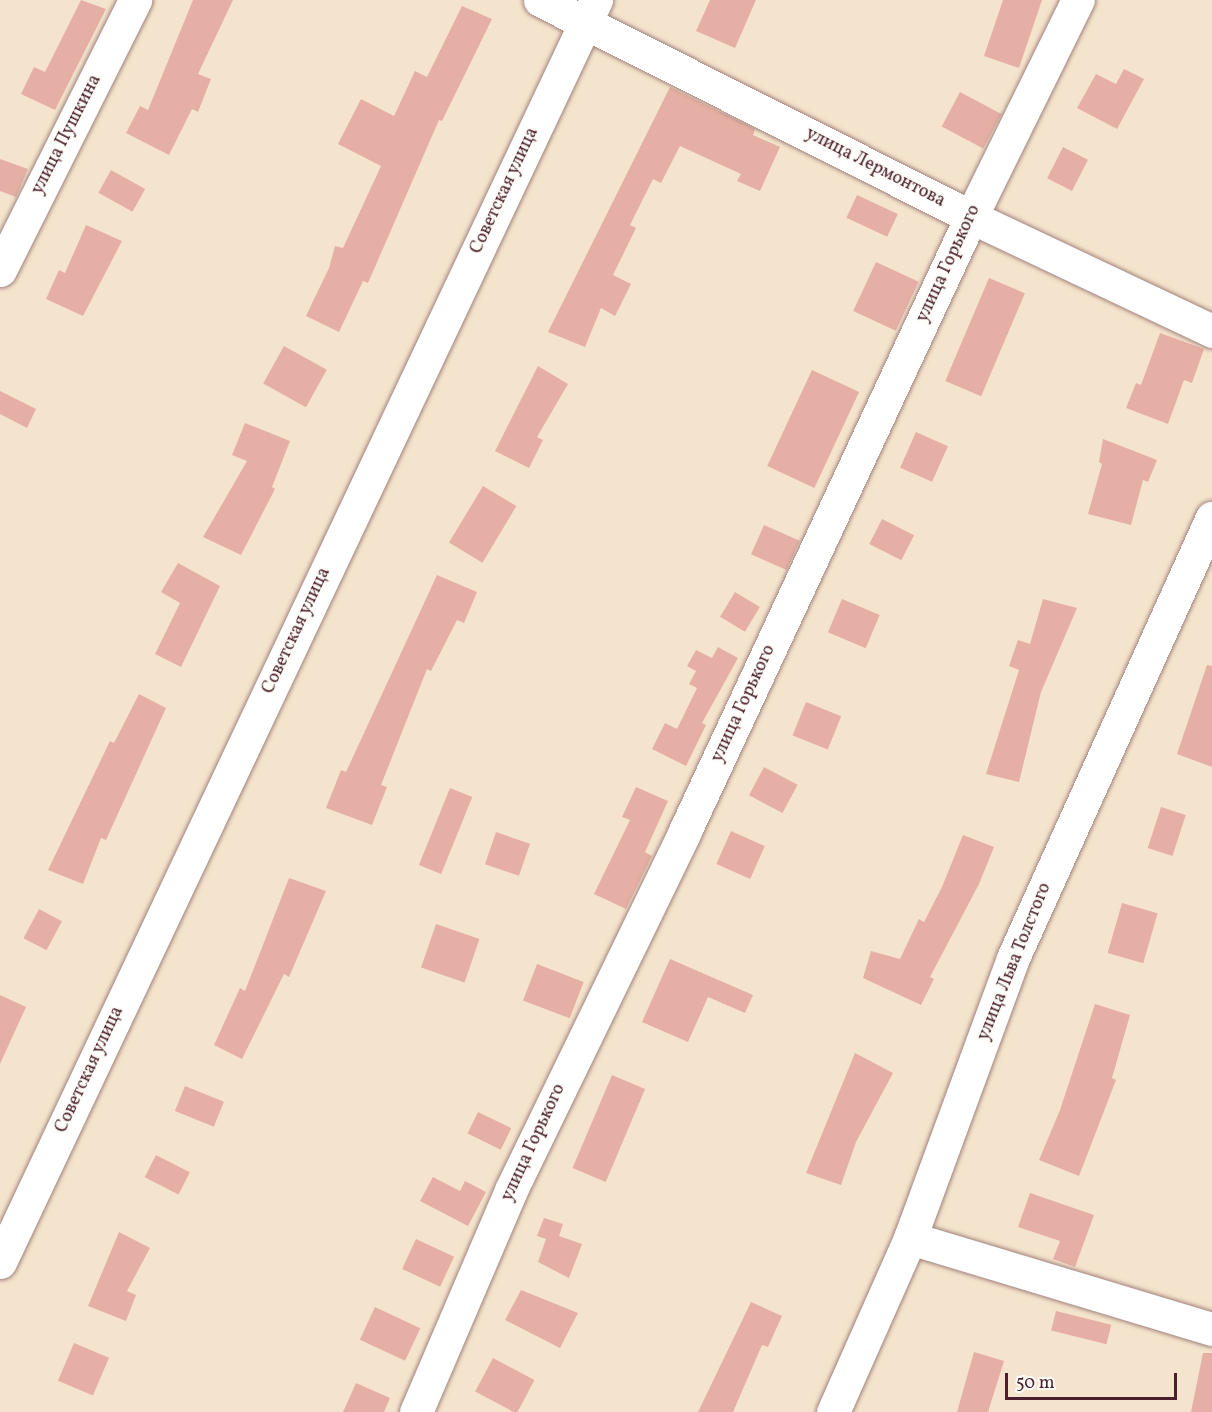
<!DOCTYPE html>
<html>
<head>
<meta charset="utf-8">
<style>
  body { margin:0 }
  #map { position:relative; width:1212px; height:1412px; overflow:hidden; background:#f5e4cd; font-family:Vollkorn,serif }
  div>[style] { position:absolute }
  .building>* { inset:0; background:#e6afa5; transform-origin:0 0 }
  .roads { filter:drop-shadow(0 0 2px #a0827c) drop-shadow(0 0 2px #a0827c) }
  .minor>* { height:33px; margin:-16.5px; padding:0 16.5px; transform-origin:16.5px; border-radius:16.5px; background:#fff }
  span { translate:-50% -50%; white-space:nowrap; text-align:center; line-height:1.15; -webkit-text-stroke:4.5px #fdfcf7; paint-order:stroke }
  .street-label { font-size:18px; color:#4a1f2b }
  .scale { position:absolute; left:1005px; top:1373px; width:172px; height:27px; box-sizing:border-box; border:3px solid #4a1f2b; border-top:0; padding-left:8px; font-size:18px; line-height:21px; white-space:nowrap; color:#4a1f2b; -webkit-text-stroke:4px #fdfcf7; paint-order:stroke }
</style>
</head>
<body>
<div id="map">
  <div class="building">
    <div style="clip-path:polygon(81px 0,106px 9px,55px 110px,21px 94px,34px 67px,45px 72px)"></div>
    <div style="clip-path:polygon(193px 0,233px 0,198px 74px,211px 79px,198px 112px,192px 109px,169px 155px,126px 133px,140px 106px,148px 110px)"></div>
    <div style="clip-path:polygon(710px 0,756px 0,735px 48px,696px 31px)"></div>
    <div style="clip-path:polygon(1003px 0,1042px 0,1019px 68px,984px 56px)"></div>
    <div style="clip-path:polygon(462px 6px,492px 19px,442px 121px,439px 120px,368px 283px,363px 281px,339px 332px,306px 316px,329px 268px,335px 246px,343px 248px,381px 166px,338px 144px,361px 99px,394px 116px,415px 71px,427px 77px)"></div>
    <div style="clip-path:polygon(1124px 69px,1144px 79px,1117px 129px,1077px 108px,1096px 74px,1116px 84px)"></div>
    <div style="clip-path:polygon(670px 87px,755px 129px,753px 135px,780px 147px,760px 191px,737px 181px,741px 174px,680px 146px,661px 183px,653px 179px,630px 225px,636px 228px,613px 275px,631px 284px,615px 316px,601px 308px,585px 347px,548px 332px)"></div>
    <div style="left:960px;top:92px;width:47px;height:39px;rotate:28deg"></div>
    <div style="left:1063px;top:147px;width:28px;height:35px;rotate:27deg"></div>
    <div style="clip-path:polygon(0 159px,28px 169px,16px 197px,0 191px)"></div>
    <div style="left:111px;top:170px;width:39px;height:26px;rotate:29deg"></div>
    <div style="left:857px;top:195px;width:45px;height:25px;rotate:25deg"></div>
    <div style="clip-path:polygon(86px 225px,122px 241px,83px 316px,46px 299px,59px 270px,65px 273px)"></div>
    <div style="left:876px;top:262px;width:47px;height:54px;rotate:25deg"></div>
    <div style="left:989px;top:278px;width:39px;height:112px;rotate:23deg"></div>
    <div style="clip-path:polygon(1160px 333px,1204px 349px,1192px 383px,1184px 380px,1168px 424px,1126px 408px,1136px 383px,1141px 385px)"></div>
    <div style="left:284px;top:346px;width:49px;height:43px;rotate:29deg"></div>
    <div style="clip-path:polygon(538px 366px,568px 384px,537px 437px,543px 440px,529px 468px,495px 451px)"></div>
    <div style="left:812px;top:370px;width:52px;height:106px;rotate:25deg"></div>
    <div style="clip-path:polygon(0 391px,36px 409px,27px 428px,0 414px)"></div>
    <div style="clip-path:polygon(245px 423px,290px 441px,272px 487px,275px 489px,241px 555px,203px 537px,247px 461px,232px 455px)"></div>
    <div style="left:916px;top:432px;width:35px;height:39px;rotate:24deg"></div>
    <div style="clip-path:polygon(1103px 439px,1157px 460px,1148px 482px,1143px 480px,1131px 525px,1088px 514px,1102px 464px,1099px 462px)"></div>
    <div style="left:483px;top:486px;width:39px;height:66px;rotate:31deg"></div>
    <div style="left:882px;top:519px;width:36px;height:28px;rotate:27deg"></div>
    <div style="left:764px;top:525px;width:39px;height:32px;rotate:24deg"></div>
    <div style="clip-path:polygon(178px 563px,220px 586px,181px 667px,155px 654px,180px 603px,161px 592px)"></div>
    <div style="clip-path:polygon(437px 575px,477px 592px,464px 623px,457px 620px,431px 671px,427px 669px,381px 785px,387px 787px,372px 825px,326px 808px,341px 770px,346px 772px)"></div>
    <div style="left:735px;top:592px;width:29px;height:29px;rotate:31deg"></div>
    <div style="left:842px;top:599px;width:41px;height:36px;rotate:23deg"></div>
    <div style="clip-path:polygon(1043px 599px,1077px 608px,1041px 692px,1019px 782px,986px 774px,1019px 670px,1009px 666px,1018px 640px,1030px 644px)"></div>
    <div style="clip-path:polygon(718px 647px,738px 658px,702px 723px,706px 725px,686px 766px,652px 749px,665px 723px,677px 729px,697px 688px,689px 684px,696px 671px,687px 666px,696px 650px,712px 658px)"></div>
    <div style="clip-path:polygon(1207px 665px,1212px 666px,1212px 767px,1177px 754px)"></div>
    <div style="clip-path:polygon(139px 694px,166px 708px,106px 840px,101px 838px,83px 884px,48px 870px,110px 741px,114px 743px)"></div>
    <div style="left:806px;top:702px;width:38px;height:36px;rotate:22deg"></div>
    <div style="left:764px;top:767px;width:38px;height:32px;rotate:28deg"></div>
    <div style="clip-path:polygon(636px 787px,668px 801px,645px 852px,652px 856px,626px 909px,594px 894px,630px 820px,622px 817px)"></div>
    <div style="left:450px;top:788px;width:24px;height:83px;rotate:22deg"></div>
    <div style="left:1161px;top:807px;width:26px;height:43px;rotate:18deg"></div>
    <div style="left:731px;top:831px;width:37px;height:36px;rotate:24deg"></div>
    <div style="left:496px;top:832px;width:36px;height:34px;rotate:19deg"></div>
    <div style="clip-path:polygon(963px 835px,994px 847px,979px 884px,930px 977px,934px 979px,921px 1005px,863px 978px,871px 951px,900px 959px,919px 919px,924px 922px,942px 887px)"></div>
    <div style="clip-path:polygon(289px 878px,326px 891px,289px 977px,284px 974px,242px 1059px,214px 1045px,240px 988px,245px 991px)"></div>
    <div style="left:1122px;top:903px;width:37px;height:52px;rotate:16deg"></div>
    <div style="left:39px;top:909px;width:26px;height:33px;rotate:28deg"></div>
    <div style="left:436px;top:924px;width:46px;height:46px;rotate:19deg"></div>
    <div style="clip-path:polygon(670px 959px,753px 995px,745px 1013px,708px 997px,688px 1042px,642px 1022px)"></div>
    <div style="left:537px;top:964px;width:50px;height:39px;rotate:21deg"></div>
    <div style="clip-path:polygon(0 995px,26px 1007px,0 1064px)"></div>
    <div style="clip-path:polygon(1095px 1004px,1130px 1015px,1112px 1078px,1116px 1080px,1079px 1176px,1039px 1160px,1060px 1110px)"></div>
    <div style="clip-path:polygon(855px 1053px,893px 1073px,856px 1142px,841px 1185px,806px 1173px)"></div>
    <div style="left:612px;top:1075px;width:36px;height:101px;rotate:23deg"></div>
    <div style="left:185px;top:1086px;width:42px;height:27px;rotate:22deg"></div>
    <div style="left:478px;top:1112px;width:37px;height:24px;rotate:26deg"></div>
    <div style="left:156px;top:1155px;width:38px;height:25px;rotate:27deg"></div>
    <div style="clip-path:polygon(433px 1177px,460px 1191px,465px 1181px,486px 1192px,468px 1226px,420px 1201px)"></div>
    <div style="clip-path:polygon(1030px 1193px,1094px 1215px,1075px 1267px,1053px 1259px,1060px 1241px,1018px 1227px)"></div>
    <div style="clip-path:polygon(544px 1218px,563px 1224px,559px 1236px,582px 1244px,569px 1278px,538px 1262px,546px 1239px,537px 1236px)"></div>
    <div style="clip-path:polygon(119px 1232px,150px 1248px,127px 1291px,136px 1295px,126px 1321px,88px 1306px)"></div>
    <div style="left:416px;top:1239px;width:42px;height:33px;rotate:25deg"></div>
    <div style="clip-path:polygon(521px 1290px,578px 1313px,560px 1348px,505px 1320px)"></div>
    <div style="clip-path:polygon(751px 1302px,782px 1316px,768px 1347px,762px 1345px,733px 1412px,698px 1412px)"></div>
    <div style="left:375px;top:1307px;width:50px;height:36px;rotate:25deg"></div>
    <div style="left:1056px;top:1311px;width:57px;height:20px;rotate:14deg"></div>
    <div style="left:74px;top:1343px;width:38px;height:41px;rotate:23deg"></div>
    <div style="clip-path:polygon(974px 1352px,1004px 1361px,988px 1412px,957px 1412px)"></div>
    <div style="clip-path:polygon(1203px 1353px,1212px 1353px,1212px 1412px,1191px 1412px)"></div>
    <div style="left:493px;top:1358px;width:47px;height:38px;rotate:28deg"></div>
    <div style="clip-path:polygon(356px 1383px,390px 1398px,384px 1412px,343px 1412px)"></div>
  </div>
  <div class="roads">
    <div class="minor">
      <div style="left:540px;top:0;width:483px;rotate:26.7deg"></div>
      <div style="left:971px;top:217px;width:267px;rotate:25.3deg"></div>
      <div style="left:0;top:270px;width:302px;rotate:-63.4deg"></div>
      <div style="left:910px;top:1238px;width:315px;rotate:16.8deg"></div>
      <div style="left:0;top:1262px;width:1396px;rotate:-64.72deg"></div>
      <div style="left:416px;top:1412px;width:241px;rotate:-66.8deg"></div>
      <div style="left:511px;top:1190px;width:397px;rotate:-64.1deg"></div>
      <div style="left:684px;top:833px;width:680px;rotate:-65.02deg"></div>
      <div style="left:971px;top:217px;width:242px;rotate:-63.8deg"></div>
      <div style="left:833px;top:1412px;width:190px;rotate:-66.1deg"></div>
      <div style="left:910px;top:1238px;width:298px;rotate:-69.8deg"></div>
      <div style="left:1013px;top:958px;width:483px;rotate:-65.7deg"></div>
    </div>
  </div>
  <div class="street-label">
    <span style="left:67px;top:135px;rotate:-63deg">улица Пушкина</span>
    <span style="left:875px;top:168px;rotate:27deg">улица Лермонтова</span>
    <span style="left:505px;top:191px;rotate:-65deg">Советская улица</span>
    <span style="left:949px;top:264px;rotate:-65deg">улица Горького</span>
    <span style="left:297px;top:631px;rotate:-65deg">Советская улица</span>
    <span style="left:744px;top:704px;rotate:-65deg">улица Горького</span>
    <span style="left:1015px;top:962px;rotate:-68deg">улица Льва Толстого</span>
    <span style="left:90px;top:1070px;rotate:-65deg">Советская улица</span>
    <span style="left:534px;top:1143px;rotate:-65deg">улица Горького</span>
  </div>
  <div class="scale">50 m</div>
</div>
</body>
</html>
